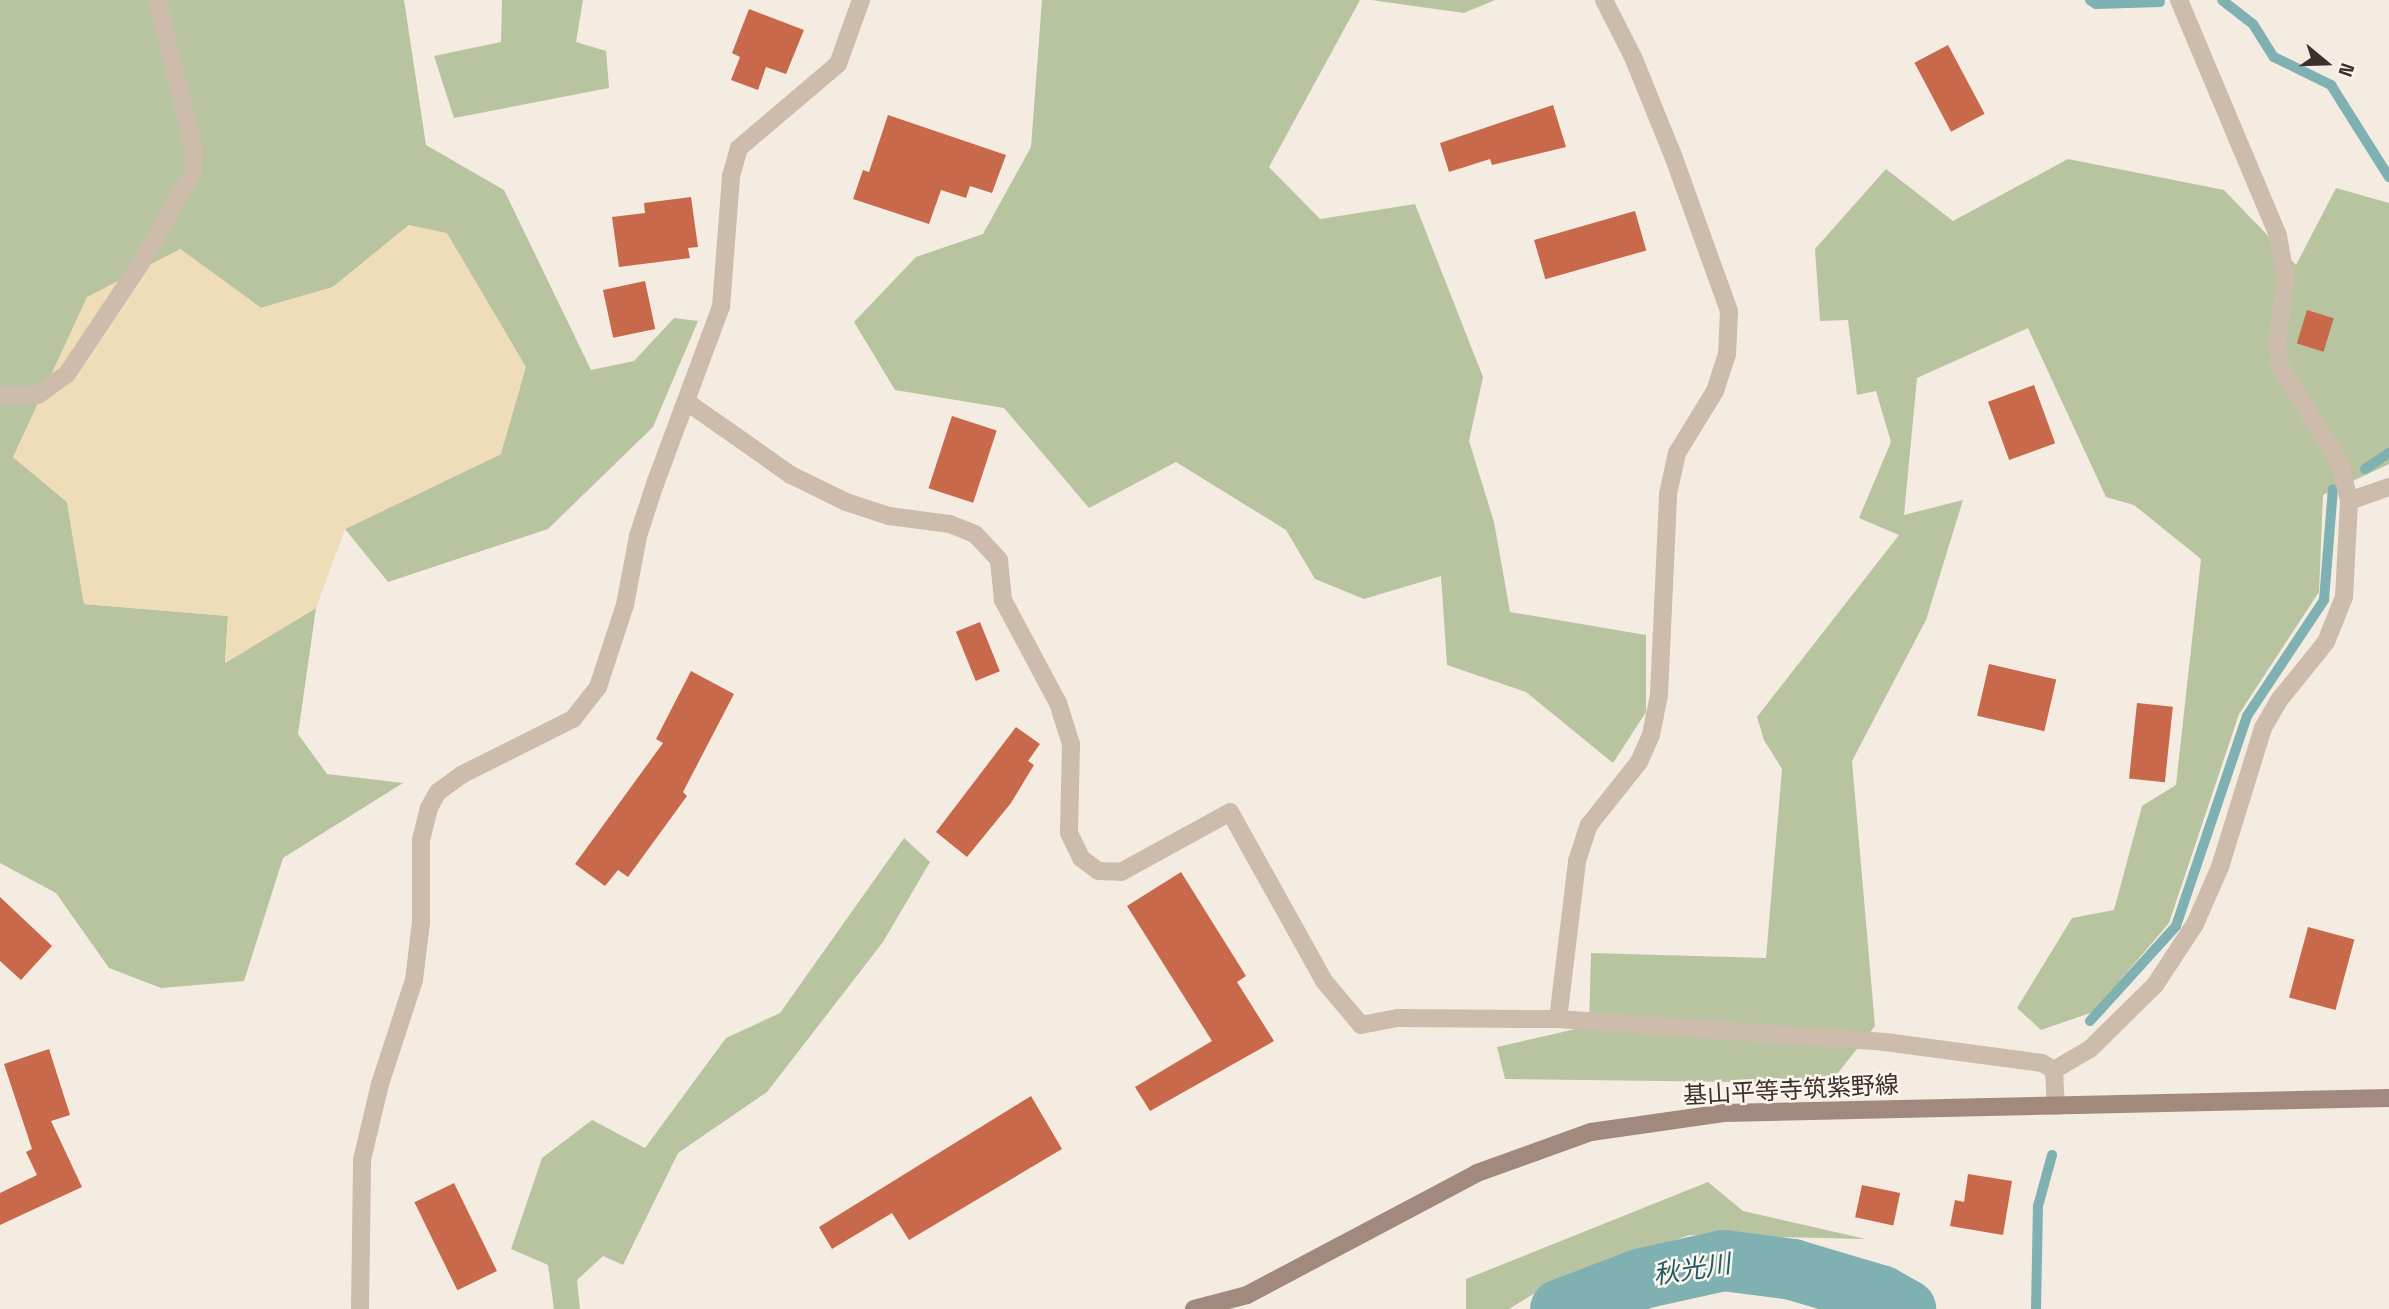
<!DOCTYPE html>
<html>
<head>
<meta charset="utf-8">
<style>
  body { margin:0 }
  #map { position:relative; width:2389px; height:1309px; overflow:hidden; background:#f4ebe1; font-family:"Space Grotesk","Noto Sans JP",sans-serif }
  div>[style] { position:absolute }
  .green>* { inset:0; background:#b8c4a0 }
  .sand>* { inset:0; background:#efdcb8 }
  .stream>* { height:10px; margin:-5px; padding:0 5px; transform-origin:5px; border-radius:5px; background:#7fb0b2 }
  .river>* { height:61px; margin:-30.5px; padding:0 30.5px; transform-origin:30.5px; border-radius:30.5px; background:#7fb0b2 }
  .building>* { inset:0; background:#c8694b; transform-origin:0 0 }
  .minor>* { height:18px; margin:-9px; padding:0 9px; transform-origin:9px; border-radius:9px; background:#cdbbac }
  .secondary>* { height:18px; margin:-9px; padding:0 9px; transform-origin:9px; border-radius:9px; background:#a18a7d }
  span { translate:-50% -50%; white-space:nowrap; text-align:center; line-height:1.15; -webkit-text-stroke:5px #fbf5ee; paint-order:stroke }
  .street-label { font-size:24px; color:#3b302b }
  .water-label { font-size:26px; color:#1f5a5e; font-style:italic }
  .north { position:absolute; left:2291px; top:28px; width:70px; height:70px; -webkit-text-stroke:5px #fbf5ee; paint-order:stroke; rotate:109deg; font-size:19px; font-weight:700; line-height:28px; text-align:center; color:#3b302b }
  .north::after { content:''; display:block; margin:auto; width:24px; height:32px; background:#3b302b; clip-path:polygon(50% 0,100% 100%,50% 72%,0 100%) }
</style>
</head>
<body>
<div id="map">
  <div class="green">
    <div style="clip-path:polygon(0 0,404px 0,426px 145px,504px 190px,591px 370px,634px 361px,674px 318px,698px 321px,653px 427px,548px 529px,388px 582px,345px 529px,501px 454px,409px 225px,333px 287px,261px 308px,180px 249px,13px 457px,67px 502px,84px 604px,228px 616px,225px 663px,316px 608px,298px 734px,327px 774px,403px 783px,283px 858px,244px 981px,161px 988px,109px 968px,56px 893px,0 863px)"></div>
    <div style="clip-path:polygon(502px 0,583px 0,576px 42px,606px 51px,609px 88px,454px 118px,434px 56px,501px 42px)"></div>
    <div style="clip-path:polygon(1042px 0,1360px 0,1269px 167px,1320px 219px,1415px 204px,1483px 377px,1469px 441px,1494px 522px,1510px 612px,1646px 635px,1646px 712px,1613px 763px,1526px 692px,1447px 665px,1441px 576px,1364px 599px,1315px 579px,1286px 530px,1176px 462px,1089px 508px,1004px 408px,895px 390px,854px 322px,916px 257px,983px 234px,1031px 147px)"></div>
    <div style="clip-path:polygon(1371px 0,1495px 0,1464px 13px)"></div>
    <div style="clip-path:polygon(2068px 159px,2224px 190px,2296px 265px,2336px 188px,2389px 203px,2389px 464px,2323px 495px,2319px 592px,2239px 714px,2169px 923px,2093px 1012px,2041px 1030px,2017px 1008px,2072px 918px,2114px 910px,2142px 806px,2176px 785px,2201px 559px,2134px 505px,2106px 497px,2028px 328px,1917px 378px,1904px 515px,1963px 500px,1926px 620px,1852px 761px,1875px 1026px,1830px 1083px,1505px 1079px,1497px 1047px,1589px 1026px,1591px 953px,1766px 958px,1782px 769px,1764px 740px,1757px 717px,1899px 535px,1859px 518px,1891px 442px,1876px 391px,1857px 395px,1848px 320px,1820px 321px,1815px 249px,1886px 169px,1953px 221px)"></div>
    <div style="clip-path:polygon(904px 838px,930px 862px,883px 942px,767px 1092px,678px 1153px,623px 1265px,603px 1256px,577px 1280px,580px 1309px,554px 1309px,548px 1265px,511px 1249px,542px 1158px,592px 1120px,645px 1148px,726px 1038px,780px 1013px)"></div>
    <div style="clip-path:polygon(1708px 1182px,1743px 1211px,1866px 1239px,1690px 1235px,1558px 1279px,1509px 1309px,1466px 1309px,1466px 1279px)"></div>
  </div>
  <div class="sand">
    <div style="clip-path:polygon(409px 225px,447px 233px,526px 367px,501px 454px,345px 529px,316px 608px,225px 663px,228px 616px,84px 604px,67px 502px,13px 457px,87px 297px,180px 249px,261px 308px,333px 287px)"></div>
  </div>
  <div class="stream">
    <div style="left:2090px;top:0;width:7px;rotate:34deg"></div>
    <div style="left:2096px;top:4px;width:64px;rotate:-1.8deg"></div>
    <div style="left:2222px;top:0;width:39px;rotate:38deg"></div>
    <div style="left:2253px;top:24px;width:39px;rotate:58deg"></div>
    <div style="left:2274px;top:57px;width:64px;rotate:26.2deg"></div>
    <div style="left:2331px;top:85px;width:109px;rotate:57.8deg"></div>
    <div style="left:2365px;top:469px;width:29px;rotate:-34deg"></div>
    <div style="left:2090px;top:1021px;width:128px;rotate:-47.8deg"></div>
    <div style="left:2176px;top:926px;width:222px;rotate:-71.3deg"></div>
    <div style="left:2247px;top:716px;width:139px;rotate:-56.4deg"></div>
    <div style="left:2324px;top:600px;width:111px;rotate:-85.4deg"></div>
    <div style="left:2036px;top:1309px;width:103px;rotate:-88.9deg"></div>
    <div style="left:2038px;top:1206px;width:53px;rotate:-74.6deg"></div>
  </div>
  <div class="river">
    <div style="left:1560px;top:1309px;width:88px;rotate:-20.7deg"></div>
    <div style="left:1642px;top:1278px;width:83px;rotate:-12.5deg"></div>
    <div style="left:1723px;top:1260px;width:70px;rotate:7.4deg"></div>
    <div style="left:1792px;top:1269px;width:92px;rotate:16.5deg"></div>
    <div style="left:1880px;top:1295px;width:29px;rotate:29deg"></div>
  </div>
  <div class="building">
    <div style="clip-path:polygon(749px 9px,804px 30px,786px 74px,766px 67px,758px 90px,731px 80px,740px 57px,732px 53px)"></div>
    <div style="left:1948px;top:45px;width:78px;height:38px;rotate:62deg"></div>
    <div style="clip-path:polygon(1553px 105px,1566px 147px,1492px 165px,1490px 159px,1449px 172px,1440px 143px)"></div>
    <div style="clip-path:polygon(888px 115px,1006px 155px,992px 193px,970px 186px,966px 198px,941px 190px,929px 224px,853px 199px,863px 170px,869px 172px)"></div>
    <div style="clip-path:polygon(691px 197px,698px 247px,688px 248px,690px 258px,619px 267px,612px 217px,645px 213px,644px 203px)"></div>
    <div style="left:1635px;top:211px;width:41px;height:105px;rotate:74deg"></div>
    <div style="left:645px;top:281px;width:49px;height:43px;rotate:78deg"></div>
    <div style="left:2307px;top:310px;width:28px;height:35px;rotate:17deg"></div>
    <div style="left:2034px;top:385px;width:62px;height:49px;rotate:70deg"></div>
    <div style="left:952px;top:416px;width:47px;height:76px;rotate:18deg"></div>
    <div style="left:980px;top:622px;width:53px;height:26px;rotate:68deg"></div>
    <div style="left:1989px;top:664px;width:69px;height:53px;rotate:13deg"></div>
    <div style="clip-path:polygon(691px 671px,734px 694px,683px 792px,687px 796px,628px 877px,618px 870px,605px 886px,575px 864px,663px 743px,656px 739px)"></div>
    <div style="left:2137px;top:703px;width:36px;height:76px;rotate:6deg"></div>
    <div style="clip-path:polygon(1016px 727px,1040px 744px,1028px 761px,1034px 765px,1011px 803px,967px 857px,936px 832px)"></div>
    <div style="clip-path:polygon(1181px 872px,1246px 976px,1237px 982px,1274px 1041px,1150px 1111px,1135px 1087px,1212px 1041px,1127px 906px)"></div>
    <div style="clip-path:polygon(0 897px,52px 946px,21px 980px,0 961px)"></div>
    <div style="left:2308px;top:927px;width:48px;height:73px;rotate:15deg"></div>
    <div style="clip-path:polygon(49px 1049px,70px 1115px,51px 1121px,82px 1187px,0 1225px,0 1193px,37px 1175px,26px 1152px,32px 1149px,4px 1064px)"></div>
    <div style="clip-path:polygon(1031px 1096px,1062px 1149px,909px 1240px,892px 1213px,832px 1249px,819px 1227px)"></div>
    <div style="clip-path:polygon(1968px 1174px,2012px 1181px,2003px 1235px,1950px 1226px,1955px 1200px,1964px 1202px)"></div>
    <div style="left:454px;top:1183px;width:98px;height:44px;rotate:64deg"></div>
    <div style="left:1862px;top:1185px;width:39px;height:33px;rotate:12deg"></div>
  </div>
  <div class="minor">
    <div style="left:2179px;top:0;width:256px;rotate:67.2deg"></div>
    <div style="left:2278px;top:236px;width:45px;rotate:79.7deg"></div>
    <div style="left:2286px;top:280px;width:63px;rotate:98.3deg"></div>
    <div style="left:2277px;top:342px;width:24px;rotate:83deg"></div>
    <div style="left:2280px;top:366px;width:115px;rotate:58.5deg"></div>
    <div style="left:2340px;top:464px;width:38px;rotate:76deg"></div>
    <div style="left:0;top:395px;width:38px"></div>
    <div style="left:38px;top:395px;width:36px;rotate:-36deg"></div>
    <div style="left:67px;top:374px;width:133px;rotate:-56.3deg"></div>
    <div style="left:141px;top:263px;width:105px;rotate:-60.3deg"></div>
    <div style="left:193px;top:172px;width:23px;rotate:-88deg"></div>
    <div style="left:194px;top:149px;width:154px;rotate:-103.9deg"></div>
    <div style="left:687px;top:402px;width:127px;rotate:35.1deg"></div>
    <div style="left:791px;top:475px;width:61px;rotate:26.1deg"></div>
    <div style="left:846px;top:502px;width:45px;rotate:18deg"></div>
    <div style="left:889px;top:516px;width:62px;rotate:7.5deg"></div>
    <div style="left:950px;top:524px;width:27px;rotate:22deg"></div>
    <div style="left:975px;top:534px;width:35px;rotate:47deg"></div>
    <div style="left:999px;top:560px;width:40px;rotate:84.3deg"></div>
    <div style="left:1003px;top:600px;width:117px;rotate:61.9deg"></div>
    <div style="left:1058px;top:703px;width:43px;rotate:72.4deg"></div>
    <div style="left:1071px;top:744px;width:89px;rotate:91.3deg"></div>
    <div style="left:1069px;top:833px;width:28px;rotate:64deg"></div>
    <div style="left:1081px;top:858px;width:21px;rotate:37deg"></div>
    <div style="left:1098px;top:871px;width:23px;rotate:2deg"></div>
    <div style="left:1121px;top:872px;width:124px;rotate:-28.8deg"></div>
    <div style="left:1230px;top:812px;width:193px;rotate:60.9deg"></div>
    <div style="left:1324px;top:981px;width:57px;rotate:49.9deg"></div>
    <div style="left:1361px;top:1025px;width:38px;rotate:-11deg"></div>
    <div style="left:1398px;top:1018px;width:160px;rotate:0.4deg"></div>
    <div style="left:1558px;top:1019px;width:328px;rotate:4deg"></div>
    <div style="left:1885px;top:1042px;width:158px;rotate:7.6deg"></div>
    <div style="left:2042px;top:1063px;width:14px;rotate:30deg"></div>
    <div style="left:2054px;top:1070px;width:36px;rotate:87deg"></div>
    <div style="left:1558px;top:1019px;width:159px;rotate:-83.1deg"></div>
    <div style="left:1577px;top:861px;width:38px;rotate:-72deg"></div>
    <div style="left:1589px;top:825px;width:80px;rotate:-51.6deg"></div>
    <div style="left:1639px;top:762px;width:30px;rotate:-66deg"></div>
    <div style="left:1651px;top:735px;width:41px;rotate:-78.7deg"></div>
    <div style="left:1659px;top:695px;width:201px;rotate:-87.4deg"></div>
    <div style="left:1668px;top:494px;width:42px;rotate:-77.6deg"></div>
    <div style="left:1677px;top:453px;width:73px;rotate:-58.5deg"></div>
    <div style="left:1715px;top:391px;width:38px;rotate:-72deg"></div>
    <div style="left:1727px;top:355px;width:44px;rotate:-87.4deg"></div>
    <div style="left:1729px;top:311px;width:163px;rotate:-109.8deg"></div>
    <div style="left:1674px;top:158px;width:109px;rotate:-112.1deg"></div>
    <div style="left:1633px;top:57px;width:64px;rotate:-117deg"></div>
    <div style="left:2054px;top:1070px;width:42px;rotate:-30.3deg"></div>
    <div style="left:2090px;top:1049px;width:91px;rotate:-44.6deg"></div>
    <div style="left:2155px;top:985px;width:73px;rotate:-56.7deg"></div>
    <div style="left:2195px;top:924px;width:62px;rotate:-66.3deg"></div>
    <div style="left:2220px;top:867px;width:145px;rotate:-72.8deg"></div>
    <div style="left:2263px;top:728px;width:34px;rotate:-60deg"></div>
    <div style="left:2280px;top:699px;width:73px;rotate:-51.1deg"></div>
    <div style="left:2326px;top:642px;width:48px;rotate:-68.2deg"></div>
    <div style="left:2344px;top:597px;width:96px;rotate:-87deg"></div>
    <div style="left:2349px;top:501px;width:42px;rotate:-19.3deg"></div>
    <div style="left:360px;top:1309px;width:149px;rotate:-89.2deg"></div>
    <div style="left:362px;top:1160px;width:78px;rotate:-76.7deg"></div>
    <div style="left:380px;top:1084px;width:109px;rotate:-71.9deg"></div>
    <div style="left:414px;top:980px;width:58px;rotate:-83.1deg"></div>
    <div style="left:421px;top:922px;width:82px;rotate:-90deg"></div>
    <div style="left:421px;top:840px;width:33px;rotate:-76deg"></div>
    <div style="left:429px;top:808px;width:18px;rotate:-61deg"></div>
    <div style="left:438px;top:792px;width:29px;rotate:-36deg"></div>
    <div style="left:461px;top:775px;width:125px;rotate:-26.6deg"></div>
    <div style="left:573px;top:719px;width:41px;rotate:-52deg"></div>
    <div style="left:598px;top:687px;width:86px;rotate:-71.8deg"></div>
    <div style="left:625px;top:605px;width:70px;rotate:-79.3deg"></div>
    <div style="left:638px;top:536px;width:55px;rotate:-71.9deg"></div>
    <div style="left:655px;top:484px;width:189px;rotate:-69.6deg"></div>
    <div style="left:721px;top:307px;width:131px;rotate:-85.6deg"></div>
    <div style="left:731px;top:176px;width:29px;rotate:-74deg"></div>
    <div style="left:739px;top:148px;width:130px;rotate:-40.3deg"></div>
    <div style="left:838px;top:64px;width:68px;rotate:-70.2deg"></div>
  </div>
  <div class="secondary">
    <div style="left:1194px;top:1309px;width:55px;rotate:-14.8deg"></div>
    <div style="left:1247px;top:1295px;width:260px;rotate:-27.9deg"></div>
    <div style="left:1477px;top:1173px;width:121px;rotate:-19.8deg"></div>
    <div style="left:1591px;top:1132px;width:134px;rotate:-8.1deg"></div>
    <div style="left:1724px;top:1113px;width:665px;rotate:-1.29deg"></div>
  </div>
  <div class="street-label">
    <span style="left:1791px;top:1090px;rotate:-3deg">基山平等寺筑紫野線</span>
  </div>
  <div class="water-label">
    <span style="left:1692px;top:1270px;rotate:-9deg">秋光川</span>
  </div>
  <div class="north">N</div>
</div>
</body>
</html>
